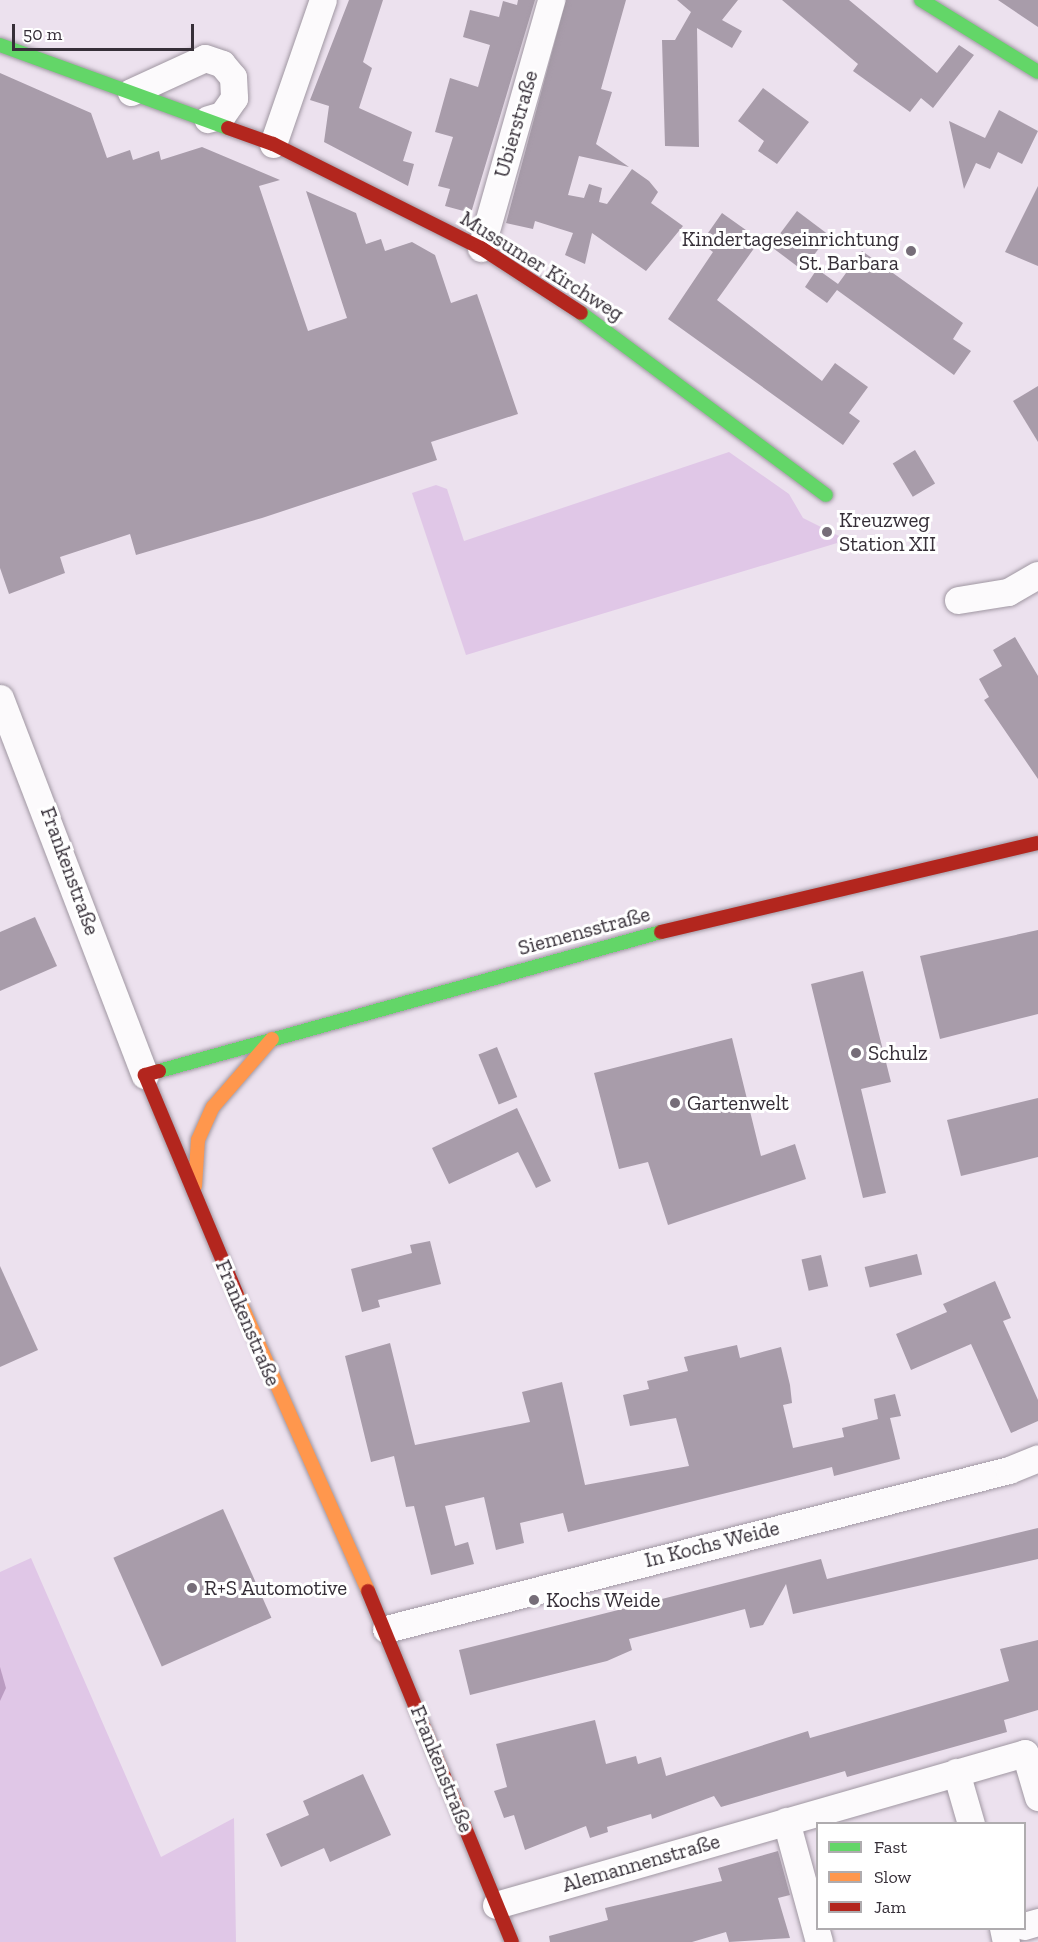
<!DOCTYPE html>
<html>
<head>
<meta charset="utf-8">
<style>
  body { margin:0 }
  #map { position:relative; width:1038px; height:1942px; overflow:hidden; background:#ece1ee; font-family:"Zilla Slab",serif }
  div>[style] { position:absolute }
  .green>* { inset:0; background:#e0c7e7 }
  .water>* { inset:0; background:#ba9cc1 }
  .building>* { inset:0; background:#a89caa; transform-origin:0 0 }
  .roads { filter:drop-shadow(0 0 2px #a097a2) drop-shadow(0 0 2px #a097a2) }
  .street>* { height:27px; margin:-13.5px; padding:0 13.5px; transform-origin:13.5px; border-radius:13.5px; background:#fcfafc }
  .fast>* { height:14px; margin:-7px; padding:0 7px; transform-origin:7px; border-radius:7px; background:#63d668 }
  .slow>* { height:14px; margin:-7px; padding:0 7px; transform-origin:7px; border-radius:7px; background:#ff974d }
  .jam>* { height:14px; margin:-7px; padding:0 7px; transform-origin:7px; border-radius:7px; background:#b3261e }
  .dots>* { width:16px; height:16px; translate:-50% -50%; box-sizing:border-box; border:3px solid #fff; border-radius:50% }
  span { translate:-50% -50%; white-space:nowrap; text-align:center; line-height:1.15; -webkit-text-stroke:6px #fff; paint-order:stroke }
  .street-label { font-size:21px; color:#362f38 }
  .poi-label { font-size:21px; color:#362f38 }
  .right { translate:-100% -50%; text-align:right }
  .left { translate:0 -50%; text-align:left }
  .legend { position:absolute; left:816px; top:1822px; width:210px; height:108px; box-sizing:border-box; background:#fff; border:2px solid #afacaf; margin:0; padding:8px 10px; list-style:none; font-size:18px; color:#362f38 }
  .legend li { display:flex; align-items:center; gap:12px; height:30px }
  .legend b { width:30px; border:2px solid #afacaf }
  .scale { position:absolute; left:12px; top:24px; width:182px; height:27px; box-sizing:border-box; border:3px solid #362f38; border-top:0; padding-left:8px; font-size:18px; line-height:21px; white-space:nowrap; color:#362f38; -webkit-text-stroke:4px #fff; paint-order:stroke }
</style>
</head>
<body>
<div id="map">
  <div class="green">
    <div style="clip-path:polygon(729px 452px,789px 494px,803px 518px,847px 540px,466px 655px,412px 493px,436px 485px,447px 489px,464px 541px)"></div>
    <div style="clip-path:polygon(31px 1558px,161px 1857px,234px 1818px,236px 1942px,0 1942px,0 1572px)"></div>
  </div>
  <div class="water">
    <div style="clip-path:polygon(0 1667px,6px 1688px,0 1701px)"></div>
  </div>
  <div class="building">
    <div style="clip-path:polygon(349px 0,383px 0,363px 62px,372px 68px,359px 108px,412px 132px,403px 161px,414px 164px,408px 186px,324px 142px,329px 106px,310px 100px)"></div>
    <div style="clip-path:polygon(518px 0,535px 0,471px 213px,445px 206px,450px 189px,438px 186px,453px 137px,435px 132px,450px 78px,478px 87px,490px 45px,463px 37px,470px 10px,499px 17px,503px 1px,517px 5px)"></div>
    <div style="clip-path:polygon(566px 0,626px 0,601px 89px,612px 92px,596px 144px,629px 167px,579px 156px,568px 195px,584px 198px,589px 184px,602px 188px,599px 202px,607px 204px,632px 169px,649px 181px,658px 192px,651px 203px,683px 226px,646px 271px,592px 233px,585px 264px,565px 255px,573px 233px,535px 221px,533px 229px,506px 223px)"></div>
    <div style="clip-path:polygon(677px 0,738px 0,722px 20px,742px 31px,732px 48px,697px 28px,699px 147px,665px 146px,662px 40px,675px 40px,691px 12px)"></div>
    <div style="clip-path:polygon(782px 0,849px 0,937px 73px,959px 45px,974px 55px,933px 108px,921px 98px,910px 112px,853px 71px,858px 64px)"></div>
    <div style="clip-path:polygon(998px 0,1038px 0,1038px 27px)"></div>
    <div style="clip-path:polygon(0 73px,91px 113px,107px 158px,130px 150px,133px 160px,159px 151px,161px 160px,202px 147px,280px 180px,259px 186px,308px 331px,347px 318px,306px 191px,356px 213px,366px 244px,381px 239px,385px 251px,412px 242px,435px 255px,451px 303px,477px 294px,518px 414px,431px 442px,437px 460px,262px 518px,136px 555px,130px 534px,60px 557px,65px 573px,9px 594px,0 568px)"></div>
    <div style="clip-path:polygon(763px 88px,809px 122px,777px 164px,758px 151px,764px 141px,738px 121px)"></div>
    <div style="clip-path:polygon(999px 110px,1038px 131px,1022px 164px,998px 152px,990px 169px,976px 163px,964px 189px,949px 121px,985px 138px)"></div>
    <div style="clip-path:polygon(1038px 186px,1038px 266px,1005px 252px)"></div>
    <div style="left:797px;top:211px;width:40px;height:44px;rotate:37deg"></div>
    <div style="clip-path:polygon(722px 213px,760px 240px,717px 300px,822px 381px,835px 363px,868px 387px,849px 413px,860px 421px,843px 445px,668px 319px,713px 252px,701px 243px)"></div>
    <div style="clip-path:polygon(862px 251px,963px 323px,953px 339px,971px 351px,954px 375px,837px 290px,827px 303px,805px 287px,817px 269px,838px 284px)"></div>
    <div style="clip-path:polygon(1038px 386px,1038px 442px,1013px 401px)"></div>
    <div style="left:915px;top:450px;width:39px;height:26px;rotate:59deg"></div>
    <div style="clip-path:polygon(1015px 637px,1038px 676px,1038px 779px,984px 700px,989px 697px,979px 679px,1002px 666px,993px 650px)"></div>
    <div style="clip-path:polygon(35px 917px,57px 966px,0 991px,0 932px)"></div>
    <div style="clip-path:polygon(1038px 930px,1038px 1014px,940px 1039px,920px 956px)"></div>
    <div style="clip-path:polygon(863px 971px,891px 1082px,861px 1089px,886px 1193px,863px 1198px,811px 984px)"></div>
    <div style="clip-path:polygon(732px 1038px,761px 1156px,795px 1144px,806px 1179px,668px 1225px,648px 1162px,619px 1169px,594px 1073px)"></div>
    <div style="left:497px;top:1047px;width:54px;height:20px;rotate:68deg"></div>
    <div style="clip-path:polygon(1038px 1098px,1038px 1157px,961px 1176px,947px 1120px)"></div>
    <div style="clip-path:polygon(517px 1108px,551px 1181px,536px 1188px,518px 1152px,449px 1184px,432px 1148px)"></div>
    <div style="clip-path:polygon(430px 1241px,441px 1284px,378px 1300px,380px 1307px,362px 1312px,351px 1269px,412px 1253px,410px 1245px)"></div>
    <div style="left:917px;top:1254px;width:21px;height:54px;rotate:76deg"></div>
    <div style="left:821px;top:1255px;width:32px;height:20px;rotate:77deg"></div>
    <div style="clip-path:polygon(0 1266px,38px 1350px,0 1367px)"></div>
    <div style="clip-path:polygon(995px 1281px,1011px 1318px,1003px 1321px,1038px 1400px,1038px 1421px,1011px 1433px,971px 1344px,911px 1370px,896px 1334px,947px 1312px,943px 1304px)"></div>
    <div style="clip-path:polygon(390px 1343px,415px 1445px,530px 1422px,522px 1392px,562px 1382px,585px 1485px,689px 1466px,676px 1418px,630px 1426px,623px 1395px,649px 1389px,647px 1381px,688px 1371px,684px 1357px,737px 1345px,740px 1358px,781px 1347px,790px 1385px,792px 1403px,783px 1405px,793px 1448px,844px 1437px,842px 1428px,878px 1419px,874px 1399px,895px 1394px,901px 1416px,890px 1418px,900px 1459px,834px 1476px,832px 1467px,568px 1532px,563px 1513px,520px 1523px,524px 1543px,496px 1550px,484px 1497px,445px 1506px,455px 1546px,468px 1542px,474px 1564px,431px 1575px,414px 1506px,406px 1507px,394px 1456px,371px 1462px,345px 1356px)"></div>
    <div style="left:223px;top:1509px;width:119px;height:120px;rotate:66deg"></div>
    <div style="clip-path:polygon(1038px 1528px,1038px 1559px,793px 1614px,786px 1584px,763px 1625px,750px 1628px,745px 1609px,629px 1639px,632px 1650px,607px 1661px,470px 1695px,459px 1650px,821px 1559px,827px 1579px)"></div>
    <div style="clip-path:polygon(1038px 1640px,1038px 1710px,1004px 1720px,1007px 1732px,847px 1777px,845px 1771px,721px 1807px,714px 1796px,652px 1819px,651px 1814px,607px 1827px,608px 1832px,590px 1838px,586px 1826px,525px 1850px,514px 1815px,504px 1818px,494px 1791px,507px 1787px,496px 1744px,595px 1720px,606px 1764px,636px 1756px,638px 1764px,661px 1757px,666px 1776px,808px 1731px,810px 1738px,1009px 1681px,1000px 1649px)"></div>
    <div style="clip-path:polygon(363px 1774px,391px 1835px,330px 1862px,324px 1848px,281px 1867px,266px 1834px,309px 1815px,303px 1801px)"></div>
    <div style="clip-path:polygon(778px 1851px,790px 1895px,778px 1898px,790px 1938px,729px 1942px,726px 1932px,692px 1942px,550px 1942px,549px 1936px,608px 1920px,605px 1908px,722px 1881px,718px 1868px)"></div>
  </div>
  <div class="roads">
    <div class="street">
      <div style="left:131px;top:92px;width:81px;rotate:-24.7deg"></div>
      <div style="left:205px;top:58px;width:18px;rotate:19deg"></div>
      <div style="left:222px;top:64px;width:17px;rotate:50deg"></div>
      <div style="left:233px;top:77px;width:21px;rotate:87deg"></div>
      <div style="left:234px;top:98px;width:21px;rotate:125deg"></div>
      <div style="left:222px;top:115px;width:15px;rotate:164deg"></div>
      <div style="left:273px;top:144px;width:152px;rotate:-70.9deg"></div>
      <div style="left:481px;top:248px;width:258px;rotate:-74.2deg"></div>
      <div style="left:958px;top:600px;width:51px;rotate:-9.1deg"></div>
      <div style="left:1008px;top:592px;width:34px;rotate:-30deg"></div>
      <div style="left:0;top:698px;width:404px;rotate:69deg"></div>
      <div style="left:386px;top:1629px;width:643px;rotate:-14.32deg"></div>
      <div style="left:1009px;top:1470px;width:31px;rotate:-22deg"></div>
      <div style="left:956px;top:1772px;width:54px;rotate:73.9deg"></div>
      <div style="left:786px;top:1821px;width:125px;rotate:74.7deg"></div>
      <div style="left:496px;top:1905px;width:550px;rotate:-16.03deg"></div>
      <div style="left:1025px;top:1753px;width:46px;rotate:73.5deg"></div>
      <div style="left:1024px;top:1926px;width:15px;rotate:-16deg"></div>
      <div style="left:1003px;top:1928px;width:14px;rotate:78deg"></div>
    </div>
    <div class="fast">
      <div style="left:921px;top:0;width:137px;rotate:31.6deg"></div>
      <div style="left:0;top:45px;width:243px;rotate:20deg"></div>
      <div style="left:581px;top:313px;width:305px;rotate:36.6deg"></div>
      <div style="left:159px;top:1071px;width:521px;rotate:-15.48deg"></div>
    </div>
    <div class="slow">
      <div style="left:195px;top:1186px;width:46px;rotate:-86.3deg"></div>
      <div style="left:198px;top:1140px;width:36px;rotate:-66deg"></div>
      <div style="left:213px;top:1107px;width:90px;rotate:-49.1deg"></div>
      <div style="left:237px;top:1295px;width:324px;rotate:66.1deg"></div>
    </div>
    <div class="jam">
      <div style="left:228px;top:128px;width:48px;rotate:19.6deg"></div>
      <div style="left:273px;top:144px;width:233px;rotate:26.6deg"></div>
      <div style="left:481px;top:248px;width:119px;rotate:33deg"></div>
      <div style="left:661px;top:932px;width:387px;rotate:-13.3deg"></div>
      <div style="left:159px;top:1071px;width:15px;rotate:164deg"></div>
      <div style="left:145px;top:1075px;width:238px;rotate:67.3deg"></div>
      <div style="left:368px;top:1591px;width:379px;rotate:67.7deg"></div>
    </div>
  </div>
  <div class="dots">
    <div style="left:911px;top:251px;background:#766d78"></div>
    <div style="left:827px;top:532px;background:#766d78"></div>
    <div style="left:856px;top:1053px;background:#766d78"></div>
    <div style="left:675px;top:1103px;background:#766d78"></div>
    <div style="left:192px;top:1588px;background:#766d78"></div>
    <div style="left:534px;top:1600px;background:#766d78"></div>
  </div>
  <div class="street-label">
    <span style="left:516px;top:124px;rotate:-74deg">Ubierstraße</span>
    <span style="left:542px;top:266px;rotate:32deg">Mussumer Kirchweg</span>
    <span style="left:70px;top:871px;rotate:70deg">Frankenstraße</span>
    <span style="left:584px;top:931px;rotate:-15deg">Siemensstraße</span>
    <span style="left:248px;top:1323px;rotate:67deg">Frankenstraße</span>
    <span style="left:712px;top:1544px;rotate:-14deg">In Kochs Weide</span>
    <span style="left:442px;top:1769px;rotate:68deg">Frankenstraße</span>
    <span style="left:641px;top:1863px;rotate:-16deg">Alemannenstraße</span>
  </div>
  <div class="poi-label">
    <span class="right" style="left:899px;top:251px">Kindertageseinrichtung<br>St. Barbara</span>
    <span class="left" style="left:839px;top:532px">Kreuzweg<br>Station XII</span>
    <span class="left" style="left:868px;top:1053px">Schulz</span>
    <span class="left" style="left:687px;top:1103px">Gartenwelt</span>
    <span class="left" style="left:204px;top:1588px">R+S Automotive</span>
    <span class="left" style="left:546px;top:1600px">Kochs Weide</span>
  </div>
  <ul class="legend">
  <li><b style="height:8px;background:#63d668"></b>Fast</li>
  <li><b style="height:8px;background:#ff974d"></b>Slow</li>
  <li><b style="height:8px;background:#b3261e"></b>Jam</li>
  </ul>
  <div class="scale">50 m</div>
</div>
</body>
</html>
